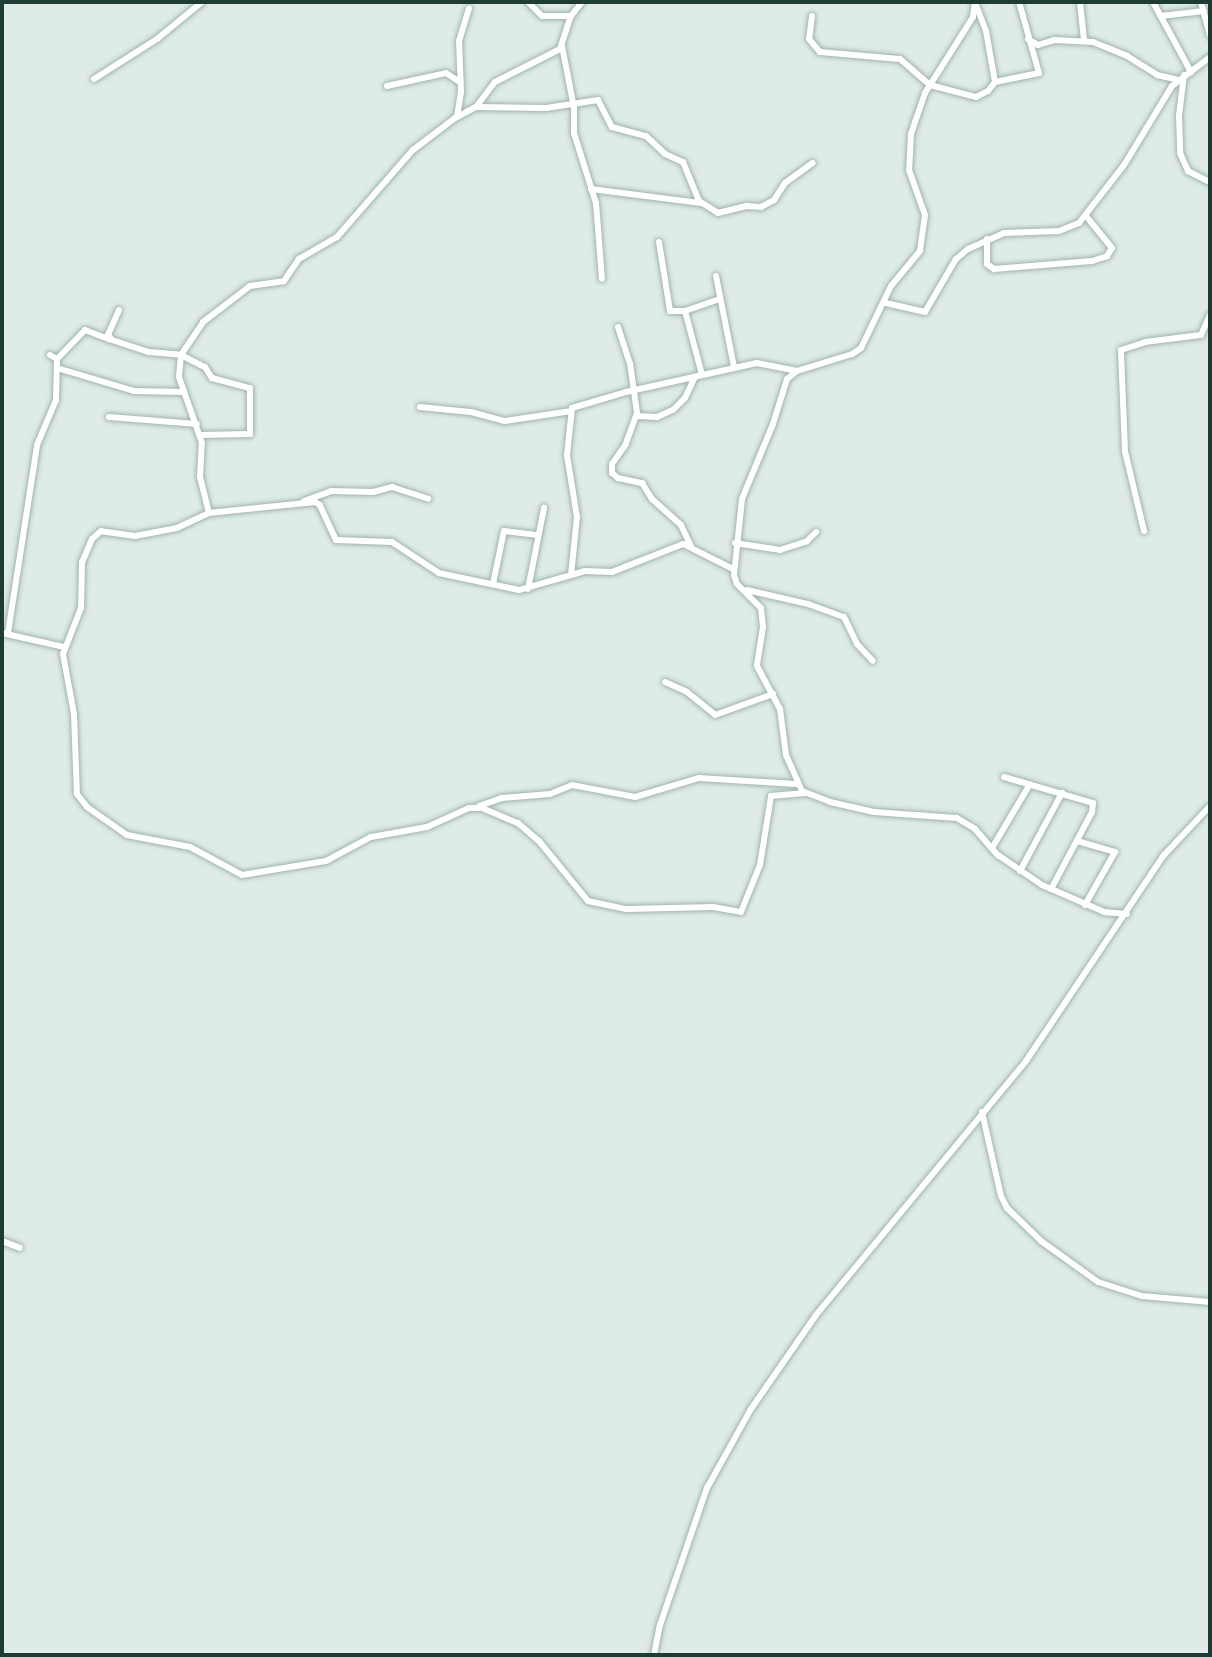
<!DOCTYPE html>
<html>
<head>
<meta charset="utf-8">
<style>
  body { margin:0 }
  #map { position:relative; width:1212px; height:1657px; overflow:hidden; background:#deebe6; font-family:Lato,sans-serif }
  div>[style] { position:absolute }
  .roads { filter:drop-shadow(0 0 2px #a1b3ae) drop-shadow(0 0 2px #a1b3ae) }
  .street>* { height:6px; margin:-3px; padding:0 3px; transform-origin:3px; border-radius:3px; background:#fff }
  span { translate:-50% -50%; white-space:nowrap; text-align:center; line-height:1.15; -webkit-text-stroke:6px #eef7f4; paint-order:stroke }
  .frame { position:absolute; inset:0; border:4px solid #1e3b36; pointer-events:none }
</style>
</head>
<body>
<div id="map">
  <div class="roads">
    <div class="street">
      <div style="left:528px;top:2px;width:20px;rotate:45deg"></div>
      <div style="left:542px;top:16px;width:29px"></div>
      <div style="left:975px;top:2px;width:15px;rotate:98deg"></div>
      <div style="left:973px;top:17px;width:90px;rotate:122.3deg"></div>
      <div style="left:925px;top:93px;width:43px;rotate:108.9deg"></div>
      <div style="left:911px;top:134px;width:36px;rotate:93deg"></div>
      <div style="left:909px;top:170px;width:48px;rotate:70.4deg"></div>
      <div style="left:925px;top:215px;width:36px;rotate:98deg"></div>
      <div style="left:920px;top:251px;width:45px;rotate:129.6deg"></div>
      <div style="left:891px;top:286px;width:69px;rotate:115.8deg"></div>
      <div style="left:861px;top:348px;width:11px;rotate:146deg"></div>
      <div style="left:852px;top:354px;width:58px;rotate:162.8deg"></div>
      <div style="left:797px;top:371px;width:13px;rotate:141deg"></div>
      <div style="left:787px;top:379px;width:47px;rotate:107.3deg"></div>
      <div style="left:773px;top:424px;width:81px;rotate:112.5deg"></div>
      <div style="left:742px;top:499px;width:76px;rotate:96deg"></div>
      <div style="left:734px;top:575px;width:9px;rotate:72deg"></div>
      <div style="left:737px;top:584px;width:34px;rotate:45deg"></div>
      <div style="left:761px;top:608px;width:19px;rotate:84deg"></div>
      <div style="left:763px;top:627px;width:39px;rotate:99deg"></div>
      <div style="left:757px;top:666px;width:49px;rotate:61.9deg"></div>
      <div style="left:780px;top:709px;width:46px;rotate:82.6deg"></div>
      <div style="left:786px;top:755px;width:39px;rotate:66deg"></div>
      <div style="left:802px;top:791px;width:30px;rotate:21deg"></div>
      <div style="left:830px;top:802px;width:45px;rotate:12.8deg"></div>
      <div style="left:874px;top:812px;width:83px;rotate:4.1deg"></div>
      <div style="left:957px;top:818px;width:21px;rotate:31deg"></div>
      <div style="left:975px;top:829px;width:35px;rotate:49deg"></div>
      <div style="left:998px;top:855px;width:53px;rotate:34.3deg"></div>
      <div style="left:1042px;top:885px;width:68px;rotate:23.5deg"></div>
      <div style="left:1104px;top:912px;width:23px;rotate:5deg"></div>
      <div style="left:1080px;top:2px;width:39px;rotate:84deg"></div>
      <div style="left:1153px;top:2px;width:80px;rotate:61.5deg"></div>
      <div style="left:1201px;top:2px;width:34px;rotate:75deg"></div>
      <div style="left:812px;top:16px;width:23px;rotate:97deg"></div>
      <div style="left:809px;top:39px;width:17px;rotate:50deg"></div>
      <div style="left:820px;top:52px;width:80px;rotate:5deg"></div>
      <div style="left:900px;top:59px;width:40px;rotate:41deg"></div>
      <div style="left:930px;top:85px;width:48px;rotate:14.6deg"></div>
      <div style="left:976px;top:97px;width:13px;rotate:-27deg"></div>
      <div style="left:988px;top:91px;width:11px;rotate:-52deg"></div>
      <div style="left:995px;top:82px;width:52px;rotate:-100deg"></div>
      <div style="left:986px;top:31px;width:30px;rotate:-111deg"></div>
      <div style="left:1161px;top:16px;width:43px;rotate:-6.6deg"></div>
      <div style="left:1028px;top:39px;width:12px;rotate:31deg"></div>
      <div style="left:1038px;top:45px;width:17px;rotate:-17deg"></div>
      <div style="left:1054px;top:40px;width:39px;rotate:3deg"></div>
      <div style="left:1093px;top:42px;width:37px;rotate:22deg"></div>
      <div style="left:1127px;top:56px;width:36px;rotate:32deg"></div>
      <div style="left:1157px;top:75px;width:22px;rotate:13deg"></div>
      <div style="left:562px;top:46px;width:63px;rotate:79deg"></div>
      <div style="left:574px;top:108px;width:25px;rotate:90deg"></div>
      <div style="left:574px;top:133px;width:73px;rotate:72.6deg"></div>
      <div style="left:596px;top:203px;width:76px;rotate:85.5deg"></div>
      <div style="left:1184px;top:75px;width:41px;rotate:97deg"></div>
      <div style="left:1179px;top:116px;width:37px;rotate:88deg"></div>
      <div style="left:1180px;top:153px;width:20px;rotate:66deg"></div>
      <div style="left:1188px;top:171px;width:25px;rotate:27deg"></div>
      <div style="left:94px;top:79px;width:75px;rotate:-32.4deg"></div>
      <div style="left:157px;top:39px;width:58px;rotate:-39.4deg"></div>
      <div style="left:995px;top:82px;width:45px;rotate:-11.6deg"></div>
      <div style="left:1039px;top:73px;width:74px;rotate:-105.7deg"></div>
      <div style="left:387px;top:86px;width:60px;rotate:-12.4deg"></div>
      <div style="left:446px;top:73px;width:17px;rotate:33deg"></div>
      <div style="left:476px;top:107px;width:70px;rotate:0.8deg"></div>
      <div style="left:546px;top:108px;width:53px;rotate:-8.7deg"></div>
      <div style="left:598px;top:100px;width:30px;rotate:63deg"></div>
      <div style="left:612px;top:127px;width:35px;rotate:15deg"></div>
      <div style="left:646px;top:136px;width:26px;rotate:43deg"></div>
      <div style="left:665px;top:154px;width:20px;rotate:24deg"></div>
      <div style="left:683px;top:162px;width:42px;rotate:67.7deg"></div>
      <div style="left:699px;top:201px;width:22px;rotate:32deg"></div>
      <div style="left:718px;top:213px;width:30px;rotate:-14deg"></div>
      <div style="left:747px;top:206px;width:14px;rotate:4deg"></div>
      <div style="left:761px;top:207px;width:15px;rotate:-28deg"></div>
      <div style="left:774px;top:200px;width:20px;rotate:-57deg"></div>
      <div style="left:785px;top:183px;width:34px;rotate:-36deg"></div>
      <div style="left:457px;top:117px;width:25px;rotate:-81deg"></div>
      <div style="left:461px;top:92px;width:51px;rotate:-92.2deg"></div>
      <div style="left:459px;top:41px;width:34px;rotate:-73deg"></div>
      <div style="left:591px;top:189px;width:111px;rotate:7.3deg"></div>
      <div style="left:987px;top:239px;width:25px;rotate:90deg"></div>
      <div style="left:987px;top:264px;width:9px;rotate:36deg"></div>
      <div style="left:994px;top:269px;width:98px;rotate:-4.7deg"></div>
      <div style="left:1092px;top:261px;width:16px;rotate:-18deg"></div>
      <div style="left:1107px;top:256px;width:9px;rotate:-58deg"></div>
      <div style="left:1112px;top:248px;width:41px;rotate:-129.1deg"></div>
      <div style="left:659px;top:242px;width:70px;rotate:80.9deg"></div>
      <div style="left:670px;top:311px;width:15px"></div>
      <div style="left:685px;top:311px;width:36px;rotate:-19deg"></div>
      <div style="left:716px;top:276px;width:93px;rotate:78.8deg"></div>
      <div style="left:886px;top:303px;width:40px;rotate:13deg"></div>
      <div style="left:925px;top:312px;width:61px;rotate:-59.7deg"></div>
      <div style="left:956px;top:259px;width:16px;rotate:-40deg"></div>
      <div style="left:968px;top:249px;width:39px;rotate:-24deg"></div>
      <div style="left:1004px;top:233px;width:55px;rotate:-2.1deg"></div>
      <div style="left:1059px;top:231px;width:22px;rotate:-22deg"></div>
      <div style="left:1079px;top:223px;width:73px;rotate:-52.2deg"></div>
      <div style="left:1124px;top:165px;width:92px;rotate:-58.7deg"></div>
      <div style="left:1172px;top:86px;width:48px;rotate:-37.3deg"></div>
      <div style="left:119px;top:310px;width:27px;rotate:114deg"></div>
      <div style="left:108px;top:335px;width:6px;rotate:51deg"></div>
      <div style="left:112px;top:340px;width:39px;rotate:18deg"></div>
      <div style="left:149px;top:352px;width:32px;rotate:5deg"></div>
      <div style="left:181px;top:355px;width:27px;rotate:27deg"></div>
      <div style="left:205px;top:367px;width:13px;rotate:58deg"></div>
      <div style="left:212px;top:378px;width:39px;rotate:15deg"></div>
      <div style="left:250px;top:388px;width:46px;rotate:90deg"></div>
      <div style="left:250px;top:434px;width:50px;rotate:178.9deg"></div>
      <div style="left:685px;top:311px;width:66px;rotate:75.1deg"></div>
      <div style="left:618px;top:327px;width:38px;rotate:72deg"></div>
      <div style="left:630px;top:363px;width:50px;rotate:82deg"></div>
      <div style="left:637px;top:413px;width:33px;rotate:110deg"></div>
      <div style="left:626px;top:444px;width:24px;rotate:125deg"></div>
      <div style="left:612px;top:464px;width:9px;rotate:90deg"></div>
      <div style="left:612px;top:473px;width:8px;rotate:40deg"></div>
      <div style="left:618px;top:478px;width:25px;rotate:12deg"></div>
      <div style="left:642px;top:483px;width:19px;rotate:58deg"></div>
      <div style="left:652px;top:499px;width:39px;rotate:42deg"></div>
      <div style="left:681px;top:525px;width:23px;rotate:65deg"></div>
      <div style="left:50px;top:355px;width:8px;rotate:30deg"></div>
      <div style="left:57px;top:359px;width:40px;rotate:-46deg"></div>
      <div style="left:85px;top:330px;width:26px;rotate:21deg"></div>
      <div style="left:57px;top:368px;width:80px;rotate:16.6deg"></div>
      <div style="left:134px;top:391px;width:50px;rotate:1.1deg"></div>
      <div style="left:420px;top:407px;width:51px;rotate:5.6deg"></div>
      <div style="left:471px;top:412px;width:35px;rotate:15deg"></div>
      <div style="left:505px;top:421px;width:67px;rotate:-8.6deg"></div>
      <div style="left:637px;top:416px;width:20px;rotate:3deg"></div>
      <div style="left:657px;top:417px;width:17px;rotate:-24deg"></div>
      <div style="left:673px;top:410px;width:17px;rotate:-45deg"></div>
      <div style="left:685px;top:398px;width:23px;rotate:-65deg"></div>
      <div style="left:109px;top:417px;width:88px;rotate:4.5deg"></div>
      <div style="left:304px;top:501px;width:29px;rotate:-20deg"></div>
      <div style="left:331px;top:491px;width:42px;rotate:1.4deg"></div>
      <div style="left:373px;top:492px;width:20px;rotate:-15deg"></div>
      <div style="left:392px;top:487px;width:38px;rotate:18deg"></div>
      <div style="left:209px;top:513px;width:37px;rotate:-104deg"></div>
      <div style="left:200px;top:477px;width:34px;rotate:-87deg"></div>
      <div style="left:202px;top:443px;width:70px;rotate:-109.2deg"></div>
      <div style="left:179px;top:377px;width:22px;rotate:-85deg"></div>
      <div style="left:181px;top:355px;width:40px;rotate:-56deg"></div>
      <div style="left:203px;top:322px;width:59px;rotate:-37.5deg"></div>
      <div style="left:250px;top:286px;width:34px;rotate:-8deg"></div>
      <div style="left:284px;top:281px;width:27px;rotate:-56deg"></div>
      <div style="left:299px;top:259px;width:44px;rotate:-30.1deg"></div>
      <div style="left:337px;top:237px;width:116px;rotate:-48.9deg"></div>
      <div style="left:413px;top:150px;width:53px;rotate:-37.3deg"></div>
      <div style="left:455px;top:118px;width:24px;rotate:-28deg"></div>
      <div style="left:476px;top:107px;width:31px;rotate:-53deg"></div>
      <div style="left:495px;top:82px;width:73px;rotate:-26.9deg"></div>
      <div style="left:560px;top:49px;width:35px;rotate:-72deg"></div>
      <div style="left:571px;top:16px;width:18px;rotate:-52deg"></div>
      <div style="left:1144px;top:531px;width:82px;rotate:-103.4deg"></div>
      <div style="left:1125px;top:451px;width:101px;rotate:-92.3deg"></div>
      <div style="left:1121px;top:350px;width:25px;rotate:-18deg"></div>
      <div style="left:1145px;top:342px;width:56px;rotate:-7.1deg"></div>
      <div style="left:1201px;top:335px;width:22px;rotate:-66deg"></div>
      <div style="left:735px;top:543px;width:46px;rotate:8.8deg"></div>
      <div style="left:780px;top:550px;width:28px;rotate:-18deg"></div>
      <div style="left:807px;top:541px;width:13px;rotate:-45deg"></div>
      <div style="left:733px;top:569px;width:56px;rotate:-153.4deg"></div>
      <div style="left:683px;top:544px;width:76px;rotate:158.5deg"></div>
      <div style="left:612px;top:572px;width:27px;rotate:-178deg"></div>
      <div style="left:585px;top:571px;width:69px;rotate:163.9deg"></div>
      <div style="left:519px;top:590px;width:82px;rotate:-168deg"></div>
      <div style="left:439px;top:573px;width:56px;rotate:-146.6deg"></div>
      <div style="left:392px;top:542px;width:56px;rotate:-178deg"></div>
      <div style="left:336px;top:540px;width:38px;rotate:-115deg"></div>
      <div style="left:320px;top:505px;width:6px;rotate:-149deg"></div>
      <div style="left:315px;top:502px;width:107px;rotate:174.1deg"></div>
      <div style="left:209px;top:513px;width:35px;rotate:155deg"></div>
      <div style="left:177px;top:528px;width:43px;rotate:169.2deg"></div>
      <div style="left:135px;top:536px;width:34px;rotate:-172deg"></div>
      <div style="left:101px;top:531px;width:12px;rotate:138deg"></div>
      <div style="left:92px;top:539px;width:25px;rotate:113deg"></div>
      <div style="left:82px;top:562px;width:46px;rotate:91.2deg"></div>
      <div style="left:81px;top:608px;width:49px;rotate:111.4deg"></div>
      <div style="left:63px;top:654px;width:61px;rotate:79.6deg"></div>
      <div style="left:74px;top:714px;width:80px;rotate:87.9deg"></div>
      <div style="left:77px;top:794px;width:16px;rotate:52deg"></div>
      <div style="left:87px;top:807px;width:49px;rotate:35deg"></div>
      <div style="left:127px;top:835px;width:64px;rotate:10.8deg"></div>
      <div style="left:190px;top:847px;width:59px;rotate:28.3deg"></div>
      <div style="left:242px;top:875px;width:85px;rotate:-9.5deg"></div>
      <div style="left:326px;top:861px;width:51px;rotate:-28.1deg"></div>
      <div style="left:371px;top:837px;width:57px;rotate:-10.1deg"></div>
      <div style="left:427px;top:827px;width:46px;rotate:-24.3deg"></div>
      <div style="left:469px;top:808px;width:13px"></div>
      <div style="left:482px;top:808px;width:39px;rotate:23deg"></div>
      <div style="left:518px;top:823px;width:28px;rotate:41deg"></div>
      <div style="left:539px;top:841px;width:77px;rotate:50.8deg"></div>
      <div style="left:588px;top:901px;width:40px;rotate:12deg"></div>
      <div style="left:627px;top:909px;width:86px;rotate:-1.3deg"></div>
      <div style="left:713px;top:907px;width:28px;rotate:10deg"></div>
      <div style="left:741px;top:912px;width:51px;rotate:-68deg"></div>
      <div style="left:760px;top:865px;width:70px;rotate:-80.9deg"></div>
      <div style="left:771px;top:796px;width:35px;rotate:-5deg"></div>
      <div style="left:571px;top:575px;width:58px;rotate:-84.1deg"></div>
      <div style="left:577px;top:517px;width:63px;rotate:-99.2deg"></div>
      <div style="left:567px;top:455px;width:47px;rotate:-83.9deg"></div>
      <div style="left:572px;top:408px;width:56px;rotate:-16.5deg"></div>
      <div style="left:626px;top:392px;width:134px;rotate:-12.5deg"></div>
      <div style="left:757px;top:363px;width:41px;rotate:11.3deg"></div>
      <div style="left:493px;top:584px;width:54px;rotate:-78.3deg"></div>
      <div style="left:504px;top:531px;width:34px;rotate:7deg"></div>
      <div style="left:528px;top:589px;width:83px;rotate:-78.8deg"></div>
      <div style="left:747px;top:590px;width:63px;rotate:12.9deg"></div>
      <div style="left:808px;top:604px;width:38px;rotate:20deg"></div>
      <div style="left:844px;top:617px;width:30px;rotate:64deg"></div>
      <div style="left:857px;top:644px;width:23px;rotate:47deg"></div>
      <div style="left:2px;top:633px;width:64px;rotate:12.7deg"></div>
      <div style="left:8px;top:633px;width:190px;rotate:-81.2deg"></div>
      <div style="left:37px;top:445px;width:49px;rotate:-67.1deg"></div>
      <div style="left:56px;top:400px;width:41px;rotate:-88.6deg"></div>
      <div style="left:665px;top:682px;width:24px;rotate:24deg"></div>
      <div style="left:687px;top:692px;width:36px;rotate:39deg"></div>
      <div style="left:715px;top:715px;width:62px;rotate:-19.9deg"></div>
      <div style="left:1004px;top:777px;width:93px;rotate:16.3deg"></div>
      <div style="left:1093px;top:803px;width:9px;rotate:96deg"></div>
      <div style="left:1092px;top:812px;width:87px;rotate:118deg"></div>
      <div style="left:479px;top:806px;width:24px;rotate:-19deg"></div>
      <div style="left:502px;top:798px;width:48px;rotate:-4.8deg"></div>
      <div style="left:550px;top:794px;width:24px;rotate:-22deg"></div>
      <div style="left:572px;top:785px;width:64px;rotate:10.8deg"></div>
      <div style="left:635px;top:797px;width:67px;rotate:-16.5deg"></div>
      <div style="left:699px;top:778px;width:97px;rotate:3.5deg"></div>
      <div style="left:1077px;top:841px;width:40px;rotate:16deg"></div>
      <div style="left:1115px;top:852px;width:61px;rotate:119.5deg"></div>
      <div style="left:992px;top:848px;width:74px;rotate:-59.3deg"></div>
      <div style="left:1020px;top:871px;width:89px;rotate:-61.7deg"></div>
      <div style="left:982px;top:1112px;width:86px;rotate:77.3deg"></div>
      <div style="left:1001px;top:1196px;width:13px;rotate:63deg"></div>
      <div style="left:1007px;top:1208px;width:47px;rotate:44.1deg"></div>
      <div style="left:1041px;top:1241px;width:70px;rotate:35.7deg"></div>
      <div style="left:1098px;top:1282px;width:46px;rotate:17.7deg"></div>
      <div style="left:1142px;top:1296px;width:68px;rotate:5deg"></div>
      <div style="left:2px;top:1241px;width:19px;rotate:21deg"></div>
      <div style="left:654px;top:1655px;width:31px;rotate:-79deg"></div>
      <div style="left:660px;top:1625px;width:145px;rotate:-71.1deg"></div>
      <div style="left:707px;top:1488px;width:90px;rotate:-60.9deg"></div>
      <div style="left:751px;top:1409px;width:114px;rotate:-55.3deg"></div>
      <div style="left:816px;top:1315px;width:330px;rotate:-50.4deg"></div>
      <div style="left:1026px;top:1061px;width:248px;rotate:-56.2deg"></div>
      <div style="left:1164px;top:855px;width:67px;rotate:-46.8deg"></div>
    </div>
  </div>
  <div class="frame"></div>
</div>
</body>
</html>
